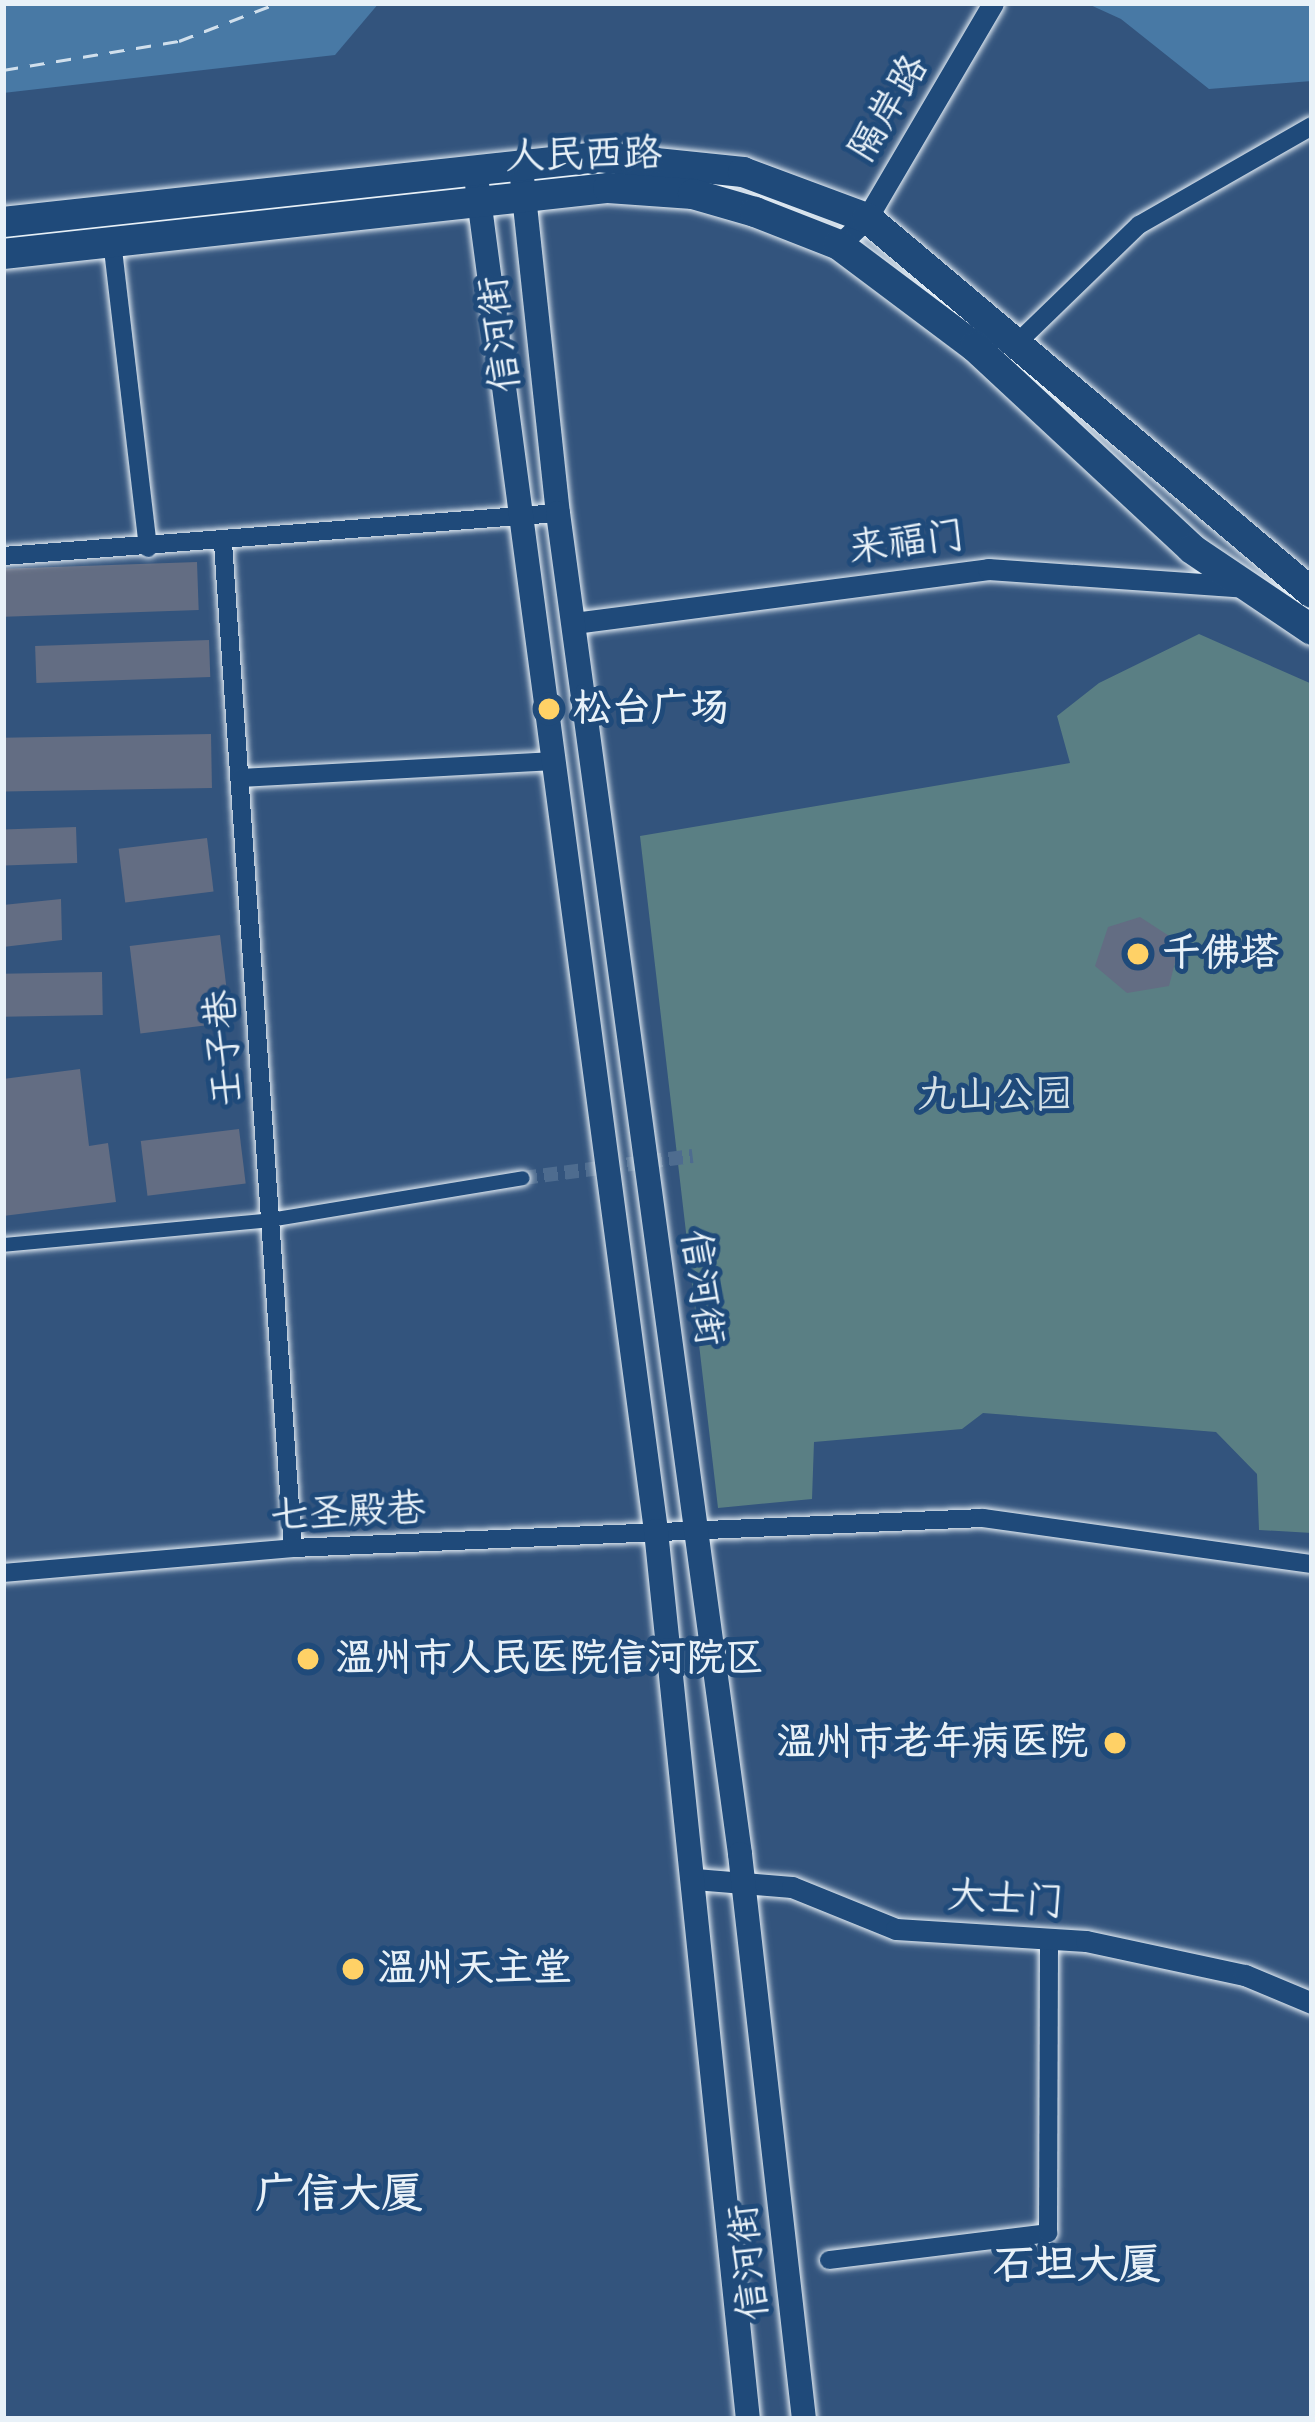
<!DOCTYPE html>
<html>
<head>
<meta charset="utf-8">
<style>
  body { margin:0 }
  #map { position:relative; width:1315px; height:2422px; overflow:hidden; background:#33547d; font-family:"Architects Daughter","LXGW WenKai TC",sans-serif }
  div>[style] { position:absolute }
  .green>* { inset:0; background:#5a7f84 }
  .water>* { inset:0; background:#4879a5 }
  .ferry>* { height:3px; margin-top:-1.5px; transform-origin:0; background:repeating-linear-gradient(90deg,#d0dfec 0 15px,transparent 0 27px) }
  .building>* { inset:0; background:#636d83; transform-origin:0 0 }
  .pedestrian-tunnel>* { height:14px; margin-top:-7px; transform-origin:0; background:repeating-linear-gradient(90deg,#4e6c8f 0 14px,transparent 0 21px) }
  .roads { filter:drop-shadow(0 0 3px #e8f1f8) drop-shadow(0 0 3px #e8f1f8) }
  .pedestrian>* { height:14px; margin:-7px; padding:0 7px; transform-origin:7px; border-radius:7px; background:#1f4a7a }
  .minor>* { height:18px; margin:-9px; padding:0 9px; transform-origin:9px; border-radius:9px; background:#1f4a7a }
  .tertiary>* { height:21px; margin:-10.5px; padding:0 10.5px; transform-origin:10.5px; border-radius:10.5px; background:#1f4a7a }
  .secondary>* { height:24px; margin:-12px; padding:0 12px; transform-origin:12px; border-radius:12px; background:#1f4a7a }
  .trunk>* { height:30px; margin:-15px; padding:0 15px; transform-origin:15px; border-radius:15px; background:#1f4a7a }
  .dots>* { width:33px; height:33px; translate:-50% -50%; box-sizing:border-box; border:6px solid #1f4a7a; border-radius:50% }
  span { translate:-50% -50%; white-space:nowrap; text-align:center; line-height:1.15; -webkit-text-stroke:10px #1f4a7a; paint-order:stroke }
  .street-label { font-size:39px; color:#e8f1f8 }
  .poi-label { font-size:39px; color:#e8f1f8; font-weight:700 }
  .left { translate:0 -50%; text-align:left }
  .right { translate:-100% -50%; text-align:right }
  .park-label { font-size:39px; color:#d3e0e7 }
  .neighbourhood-label { font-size:42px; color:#e8f1f8; font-weight:700 }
  .frame { position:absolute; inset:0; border:6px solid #e8f1f8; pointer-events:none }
</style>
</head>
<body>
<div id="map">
  <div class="green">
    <div style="clip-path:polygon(1199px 634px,1312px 684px,1312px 1533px,1259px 1530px,1257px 1474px,1216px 1432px,983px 1413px,962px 1429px,814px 1442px,812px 1499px,718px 1508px,640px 836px,1070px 763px,1057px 716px,1099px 683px)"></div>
  </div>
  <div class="water">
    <div style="clip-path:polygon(3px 3px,379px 3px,335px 55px,3px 93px)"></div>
    <div style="clip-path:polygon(1086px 3px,1312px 3px,1312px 81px,1209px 89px,1121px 19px)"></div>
  </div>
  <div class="ferry">
    <div style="left:3px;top:70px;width:178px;rotate:-9.4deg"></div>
    <div style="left:179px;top:41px;width:106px;rotate:-21deg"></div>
  </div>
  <div class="building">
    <div style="left:197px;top:562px;width:48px;height:194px;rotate:88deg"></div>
    <div style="left:209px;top:640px;width:37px;height:174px;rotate:88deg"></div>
    <div style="left:211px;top:734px;width:54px;height:208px;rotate:89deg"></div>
    <div style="left:76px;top:827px;width:36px;height:73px;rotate:88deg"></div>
    <div style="left:207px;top:838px;width:54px;height:89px;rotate:83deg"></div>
    <div style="clip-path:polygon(61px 899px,62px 940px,3px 947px,3px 905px)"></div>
    <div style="clip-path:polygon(1140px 917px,1180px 943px,1169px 986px,1127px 993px,1095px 966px,1108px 927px)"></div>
    <div style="left:220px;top:935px;width:88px;height:91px;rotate:83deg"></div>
    <div style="left:102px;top:972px;width:43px;height:100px;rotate:89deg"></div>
    <div style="clip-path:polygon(80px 1069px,89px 1146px,108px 1143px,116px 1202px,3px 1216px,3px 1079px)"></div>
    <div style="left:239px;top:1129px;width:55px;height:99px;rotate:83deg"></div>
  </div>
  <div class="pedestrian-tunnel">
    <div style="left:523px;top:1178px;width:171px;rotate:-7.4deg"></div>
  </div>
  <div class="roads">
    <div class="pedestrian">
      <div style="left:3px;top:1245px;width:268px;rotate:-5.3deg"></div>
      <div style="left:270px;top:1220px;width:256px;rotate:-9.4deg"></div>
    </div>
    <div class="minor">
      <div style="left:112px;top:241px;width:309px;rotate:83.3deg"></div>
      <div style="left:1015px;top:345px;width:173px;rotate:-44.1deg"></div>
      <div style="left:1139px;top:225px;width:199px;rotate:-29.8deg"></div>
      <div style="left:223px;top:543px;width:1007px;rotate:86.02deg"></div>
      <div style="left:3px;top:556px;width:557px;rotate:-4.43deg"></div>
      <div style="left:240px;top:778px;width:315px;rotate:-3.1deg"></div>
      <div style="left:3px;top:1573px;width:291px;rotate:-4.9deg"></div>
      <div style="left:293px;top:1548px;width:691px;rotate:-2.49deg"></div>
      <div style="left:983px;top:1518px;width:332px;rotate:8deg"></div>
      <div style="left:829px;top:2260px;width:221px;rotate:-7deg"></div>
      <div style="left:1048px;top:2233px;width:294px;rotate:-89.8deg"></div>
    </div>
    <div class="tertiary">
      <div style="left:839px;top:245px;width:39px;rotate:-44deg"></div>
      <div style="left:867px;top:218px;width:249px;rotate:-59.6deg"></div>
      <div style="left:574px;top:623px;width:418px;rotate:-7.4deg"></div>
      <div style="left:988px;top:569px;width:260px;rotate:4deg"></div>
      <div style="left:695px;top:1879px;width:97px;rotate:4.7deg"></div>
      <div style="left:792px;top:1887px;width:112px;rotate:22deg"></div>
      <div style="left:896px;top:1929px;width:190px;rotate:3.6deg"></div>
      <div style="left:1086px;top:1941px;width:163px;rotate:12.1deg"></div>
      <div style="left:1245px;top:1975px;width:73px;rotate:22.7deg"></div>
    </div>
    <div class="secondary">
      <div style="left:521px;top:168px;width:347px;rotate:83.9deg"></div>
      <div style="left:558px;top:513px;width:1353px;rotate:82.27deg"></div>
      <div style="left:740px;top:1854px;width:569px;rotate:83.54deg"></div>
      <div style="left:477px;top:184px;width:1359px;rotate:82.43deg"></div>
      <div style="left:656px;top:1531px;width:893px;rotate:84.09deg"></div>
    </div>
    <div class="trunk">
      <div style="left:3px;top:222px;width:599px;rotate:-6.23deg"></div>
      <div style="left:598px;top:157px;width:146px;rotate:5.9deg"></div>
      <div style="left:743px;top:172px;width:132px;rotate:20.4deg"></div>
      <div style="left:867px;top:218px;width:582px;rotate:40.12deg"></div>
      <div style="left:3px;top:254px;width:609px;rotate:-6.23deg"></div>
      <div style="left:608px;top:188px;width:85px;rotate:4deg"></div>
      <div style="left:693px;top:194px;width:65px;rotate:16.2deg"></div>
      <div style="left:755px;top:212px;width:90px;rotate:21.4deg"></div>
      <div style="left:839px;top:245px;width:170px;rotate:36.9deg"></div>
      <div style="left:975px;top:347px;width:296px;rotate:42.9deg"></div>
      <div style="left:1192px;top:549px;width:145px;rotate:34deg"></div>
    </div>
  </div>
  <div class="dots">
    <div style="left:549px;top:709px;background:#ffd166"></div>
    <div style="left:1138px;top:954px;background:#ffd166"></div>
    <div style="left:308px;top:1659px;background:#ffd166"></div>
    <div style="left:1115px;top:1743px;background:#ffd166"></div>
    <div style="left:353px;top:1969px;background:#ffd166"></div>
  </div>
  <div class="street-label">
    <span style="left:889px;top:109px;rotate:-59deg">隔岸路</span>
    <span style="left:584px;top:156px;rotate:-1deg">人民西路</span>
    <span style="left:501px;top:334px;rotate:-97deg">信河街</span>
    <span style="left:907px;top:543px;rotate:-7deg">来福门</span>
    <span style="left:225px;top:1048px;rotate:-94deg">壬子巷</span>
    <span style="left:701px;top:1288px;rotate:82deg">信河街</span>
    <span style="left:348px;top:1513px;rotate:-3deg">七圣殿巷</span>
    <span style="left:1006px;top:1900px;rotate:4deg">大士门</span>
    <span style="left:750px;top:2262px;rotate:-96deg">信河街</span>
  </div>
  <div class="poi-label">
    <span class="left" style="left:573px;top:709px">松台广场</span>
    <span class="left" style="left:1162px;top:954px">千佛塔</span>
    <span class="left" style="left:335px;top:1659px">温州市人民医院信河院区</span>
    <span class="right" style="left:1088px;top:1743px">温州市老年病医院</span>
    <span class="left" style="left:377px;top:1969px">温州天主堂</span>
  </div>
  <div class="park-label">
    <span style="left:995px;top:1096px">九山公园</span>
  </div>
  <div class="neighbourhood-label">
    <span style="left:339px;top:2195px">广信大厦</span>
    <span style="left:1077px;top:2266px">石坦大厦</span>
  </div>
  <div class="frame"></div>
</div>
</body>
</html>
